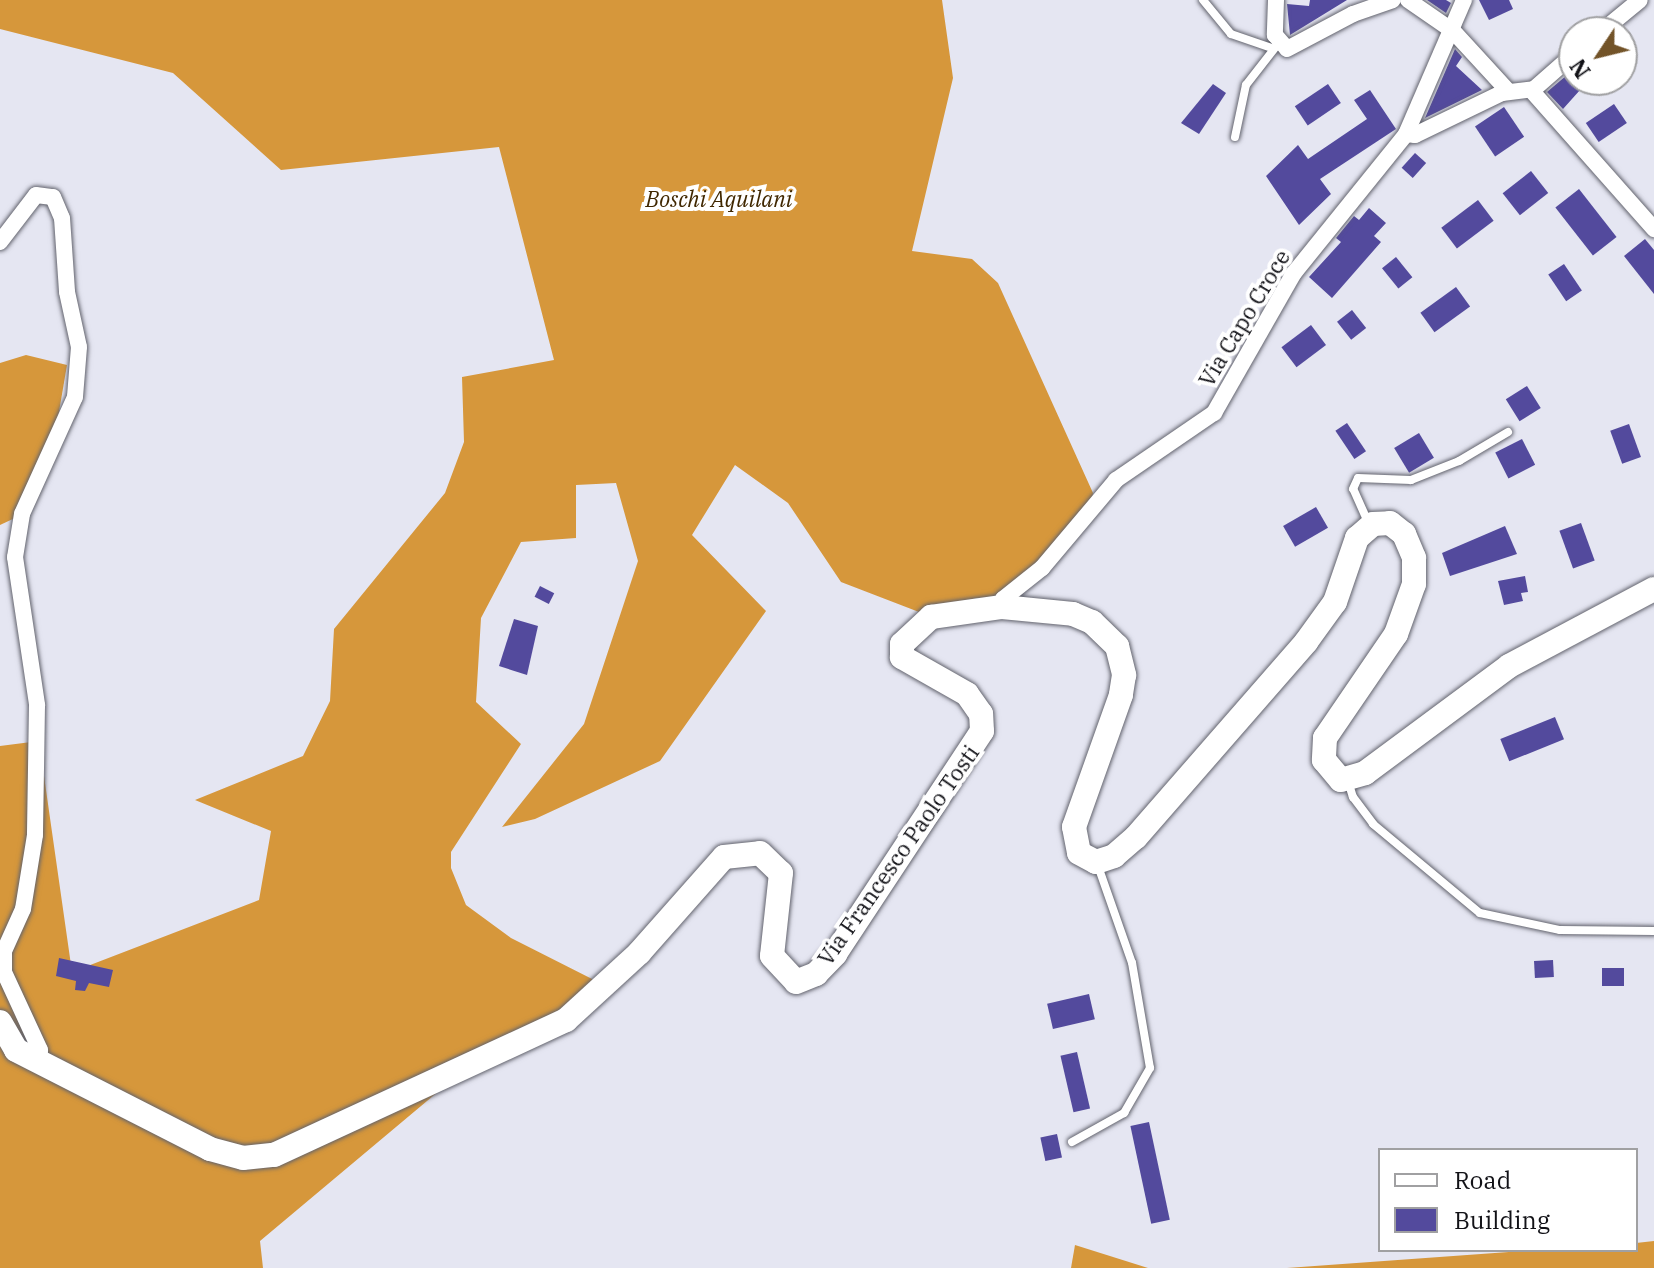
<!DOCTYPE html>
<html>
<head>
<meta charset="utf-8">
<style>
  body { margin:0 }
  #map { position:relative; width:1654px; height:1268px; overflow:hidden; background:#e5e6f2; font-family:"IBM Plex Serif",serif }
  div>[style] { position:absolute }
  .forest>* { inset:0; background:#d6973b }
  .building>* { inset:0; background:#534a9d; transform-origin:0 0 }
  .roads { filter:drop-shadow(0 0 2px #62636d) drop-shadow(0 0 2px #62636d) }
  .service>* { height:8px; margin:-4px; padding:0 4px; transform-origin:4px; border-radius:4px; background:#fff }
  .minor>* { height:16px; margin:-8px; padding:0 8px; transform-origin:8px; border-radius:8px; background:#fff }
  .secondary>* { height:24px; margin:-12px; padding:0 12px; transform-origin:12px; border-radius:12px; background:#fff }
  span { translate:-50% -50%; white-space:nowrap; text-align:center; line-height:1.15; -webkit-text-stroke:8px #fff; paint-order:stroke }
  .park-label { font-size:22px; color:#402700; font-style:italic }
  .street-label { font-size:22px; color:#121217 }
  .legend { position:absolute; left:1378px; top:1148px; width:260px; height:104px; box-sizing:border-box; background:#fff; border:2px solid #a0a0a2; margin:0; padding:10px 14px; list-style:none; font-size:24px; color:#121217 }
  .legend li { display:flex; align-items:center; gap:16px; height:40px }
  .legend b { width:40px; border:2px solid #a0a0a2 }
  .north { position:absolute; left:1558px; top:16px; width:80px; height:80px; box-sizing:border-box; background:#fff; border:2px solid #a0a0a2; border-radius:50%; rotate:235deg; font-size:22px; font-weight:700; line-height:32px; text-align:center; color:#121217 }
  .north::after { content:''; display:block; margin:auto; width:28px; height:36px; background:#725328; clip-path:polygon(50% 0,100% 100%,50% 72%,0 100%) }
</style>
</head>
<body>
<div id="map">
  <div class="forest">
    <div style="clip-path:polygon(0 0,942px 0,953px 78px,912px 251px,972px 259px,998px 283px,1093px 493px,1090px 511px,1003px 599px,977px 598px,919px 612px,841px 582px,788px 503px,735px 465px,692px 535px,766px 611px,660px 761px,535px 819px,502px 827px,584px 724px,638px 561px,616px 483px,576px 485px,576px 538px,521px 542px,481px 618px,476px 702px,521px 744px,451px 852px,451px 868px,466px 905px,511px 938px,600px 983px,562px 1014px,458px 1075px,260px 1241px,263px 1268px,0 1268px,0 746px,39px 741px,72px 972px,259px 900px,271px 831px,195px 800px,303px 756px,330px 701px,334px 629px,445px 493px,464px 442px,462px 377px,554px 360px,499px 147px,281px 170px,173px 73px,0 29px)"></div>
    <div style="clip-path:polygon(26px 355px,67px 365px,54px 441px,15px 518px,0 525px,0 363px)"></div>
    <div style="clip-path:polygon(1654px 1241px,1654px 1268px,1287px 1268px,1536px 1250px,1636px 1250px,1636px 1243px)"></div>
    <div style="clip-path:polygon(1075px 1245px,1148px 1268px,1071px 1268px)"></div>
  </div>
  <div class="building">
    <div style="clip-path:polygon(1310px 0,1347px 0,1290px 35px,1287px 4px,1309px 6px)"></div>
    <div style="clip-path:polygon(1427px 0,1446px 0,1451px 3px,1446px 13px)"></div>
    <div style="clip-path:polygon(1479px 0,1509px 0,1513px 9px,1489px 20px)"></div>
    <div style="clip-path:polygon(1455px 49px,1462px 57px,1456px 66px,1482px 90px,1425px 118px)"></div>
    <div style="clip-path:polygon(1574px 69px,1574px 80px,1589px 80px,1563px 109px,1547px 92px)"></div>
    <div style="clip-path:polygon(1213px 84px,1226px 93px,1199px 134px,1181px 123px)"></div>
    <div style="left:1328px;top:84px;width:23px;height:40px;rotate:56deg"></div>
    <div style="clip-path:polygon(1370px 90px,1396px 129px,1320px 179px,1331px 194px,1299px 225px,1266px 176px,1298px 145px,1308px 159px,1367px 119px,1354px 100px)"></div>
    <div style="left:1614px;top:104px;width:23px;height:34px;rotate:56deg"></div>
    <div style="left:1504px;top:107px;width:36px;height:35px;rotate:56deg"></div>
    <div style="left:1415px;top:153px;width:15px;height:20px;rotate:42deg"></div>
    <div style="left:1531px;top:171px;width:28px;height:36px;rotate:52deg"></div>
    <div style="left:1579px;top:189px;width:61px;height:30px;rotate:52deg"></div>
    <div style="left:1478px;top:200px;width:26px;height:46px;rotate:53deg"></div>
    <div style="clip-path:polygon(1369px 208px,1386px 223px,1374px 236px,1381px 242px,1332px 298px,1309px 277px,1341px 242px,1336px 238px,1354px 216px,1359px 220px)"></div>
    <div style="clip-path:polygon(1645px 239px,1654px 250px,1654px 294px,1624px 256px)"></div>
    <div style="left:1396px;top:257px;width:26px;height:18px;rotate:51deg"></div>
    <div style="left:1564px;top:264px;width:32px;height:19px;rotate:56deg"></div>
    <div style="left:1456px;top:287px;width:24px;height:44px;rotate:54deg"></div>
    <div style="left:1352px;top:310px;width:23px;height:19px;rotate:52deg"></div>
    <div style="left:1311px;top:325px;width:25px;height:37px;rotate:53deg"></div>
    <div style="left:1527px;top:386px;width:26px;height:25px;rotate:58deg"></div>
    <div style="left:1347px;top:423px;width:34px;height:14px;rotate:56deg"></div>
    <div style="left:1629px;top:424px;width:35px;height:20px;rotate:70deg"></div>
    <div style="left:1419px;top:433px;width:29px;height:29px;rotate:59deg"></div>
    <div style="left:1522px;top:439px;width:29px;height:30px;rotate:63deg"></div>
    <div style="left:1316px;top:507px;width:24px;height:38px;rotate:60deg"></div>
    <div style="left:1581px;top:523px;width:40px;height:23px;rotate:70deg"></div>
    <div style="clip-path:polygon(1505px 526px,1517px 554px,1450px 576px,1442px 553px)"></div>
    <div style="clip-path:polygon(1525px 576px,1528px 592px,1521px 593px,1523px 601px,1504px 605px,1498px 581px)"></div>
    <div style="left:540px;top:586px;width:16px;height:12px;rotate:27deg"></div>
    <div style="clip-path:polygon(514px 619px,538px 626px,527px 675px,499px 666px)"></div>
    <div style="left:1555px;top:717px;width:24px;height:59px;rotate:68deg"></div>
    <div style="clip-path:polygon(59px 958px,113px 970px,109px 987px,89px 983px,85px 991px,75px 990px,76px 981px,56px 976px)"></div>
    <div style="left:1553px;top:960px;width:17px;height:19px;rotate:87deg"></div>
    <div style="left:1602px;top:968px;width:22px;height:18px"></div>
    <div style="left:1089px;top:994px;width:26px;height:43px;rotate:77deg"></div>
    <div style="left:1077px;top:1052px;width:58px;height:17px;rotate:77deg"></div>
    <div style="left:1149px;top:1122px;width:100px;height:19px;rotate:78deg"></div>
    <div style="left:1057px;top:1134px;width:24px;height:17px;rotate:78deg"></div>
  </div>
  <div class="roads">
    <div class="service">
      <div style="left:1203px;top:0;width:44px;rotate:50.5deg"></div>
      <div style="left:1231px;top:34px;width:43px;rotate:18.9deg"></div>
      <div style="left:1235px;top:137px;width:53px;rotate:-78.1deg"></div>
      <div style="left:1246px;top:85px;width:52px;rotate:-52deg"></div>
      <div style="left:1368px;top:522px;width:36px;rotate:-114deg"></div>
      <div style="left:1353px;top:489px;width:12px;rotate:-66deg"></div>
      <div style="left:1358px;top:478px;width:53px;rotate:2.2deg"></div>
      <div style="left:1411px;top:480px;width:52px;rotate:-21.6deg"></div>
      <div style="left:1459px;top:461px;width:57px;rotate:-30.6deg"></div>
      <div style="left:1348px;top:781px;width:17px;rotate:73deg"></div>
      <div style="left:1353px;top:797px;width:34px;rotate:53deg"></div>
      <div style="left:1373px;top:824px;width:139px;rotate:39.8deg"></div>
      <div style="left:1480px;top:913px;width:82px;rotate:12deg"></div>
      <div style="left:1560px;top:930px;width:94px;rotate:0.6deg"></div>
      <div style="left:1072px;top:1142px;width:60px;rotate:-29.1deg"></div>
      <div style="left:1124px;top:1113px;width:52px;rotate:-60deg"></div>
      <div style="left:1150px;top:1068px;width:107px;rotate:-99.7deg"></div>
      <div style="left:1132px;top:963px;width:106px;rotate:-109.3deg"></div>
    </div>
    <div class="minor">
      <div style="left:1276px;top:0;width:35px;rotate:92deg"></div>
      <div style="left:1275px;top:35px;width:18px;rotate:49deg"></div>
      <div style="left:1287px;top:49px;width:75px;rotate:-27.9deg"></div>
      <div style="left:1353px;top:14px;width:42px;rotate:-19.3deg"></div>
      <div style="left:1408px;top:0;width:55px;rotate:34.6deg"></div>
      <div style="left:1453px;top:31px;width:81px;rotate:47.5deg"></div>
      <div style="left:1601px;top:32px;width:50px;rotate:-39.4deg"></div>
      <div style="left:1531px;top:90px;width:186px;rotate:48.5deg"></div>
      <div style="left:1406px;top:134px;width:9px;rotate:6deg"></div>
      <div style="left:1415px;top:135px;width:97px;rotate:-25.8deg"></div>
      <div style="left:1502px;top:93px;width:32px;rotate:-7deg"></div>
      <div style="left:1534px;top:89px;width:53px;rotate:-41.2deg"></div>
      <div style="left:0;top:242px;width:59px;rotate:-52.5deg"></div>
      <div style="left:36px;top:195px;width:17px;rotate:7deg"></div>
      <div style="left:53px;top:197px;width:23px;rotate:67deg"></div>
      <div style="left:62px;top:218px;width:74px;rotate:86.1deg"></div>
      <div style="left:67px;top:292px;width:56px;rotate:77.7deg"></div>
      <div style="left:79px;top:347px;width:50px;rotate:94.6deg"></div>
      <div style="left:75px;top:397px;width:128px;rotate:114.4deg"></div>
      <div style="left:22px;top:514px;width:44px;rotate:99.2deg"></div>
      <div style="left:15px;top:557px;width:150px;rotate:81.5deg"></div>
      <div style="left:37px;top:705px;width:130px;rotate:90.9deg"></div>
      <div style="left:35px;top:835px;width:75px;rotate:99.2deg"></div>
      <div style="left:23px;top:909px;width:46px;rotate:114.3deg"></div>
      <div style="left:4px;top:951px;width:21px;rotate:90deg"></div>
      <div style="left:4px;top:972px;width:86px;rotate:65.2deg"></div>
      <div style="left:40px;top:1050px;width:13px;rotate:94deg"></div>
      <div style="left:1002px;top:607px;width:8px;rotate:-83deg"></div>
      <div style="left:1003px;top:599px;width:50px;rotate:-38.5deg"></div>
      <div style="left:1042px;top:568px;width:115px;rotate:-49.9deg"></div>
      <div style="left:1116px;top:480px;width:119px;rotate:-34.4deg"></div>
      <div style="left:1214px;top:413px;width:161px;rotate:-60.3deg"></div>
      <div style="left:1294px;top:273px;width:179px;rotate:-51.1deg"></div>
      <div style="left:1406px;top:134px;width:146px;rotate:-66.6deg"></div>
    </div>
    <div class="secondary">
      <div style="left:0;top:1022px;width:32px;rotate:60deg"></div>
      <div style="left:16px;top:1050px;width:218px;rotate:27deg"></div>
      <div style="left:210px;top:1149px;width:34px;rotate:15deg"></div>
      <div style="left:243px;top:1158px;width:31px;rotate:-6deg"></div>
      <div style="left:274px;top:1155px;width:322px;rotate:-24.8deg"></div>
      <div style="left:566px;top:1020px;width:99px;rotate:-42.5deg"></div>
      <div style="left:639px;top:953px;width:128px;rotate:-48.5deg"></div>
      <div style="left:724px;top:857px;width:36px;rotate:-6deg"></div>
      <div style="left:760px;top:853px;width:29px;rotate:44deg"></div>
      <div style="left:781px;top:873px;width:83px;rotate:96.2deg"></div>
      <div style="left:772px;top:956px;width:35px;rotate:47deg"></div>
      <div style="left:796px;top:982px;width:22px;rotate:-22deg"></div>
      <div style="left:816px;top:974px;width:28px;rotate:-46deg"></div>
      <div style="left:835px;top:954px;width:267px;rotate:-56.6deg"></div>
      <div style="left:982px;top:731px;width:17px;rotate:-93deg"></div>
      <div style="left:981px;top:714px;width:24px;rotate:-125deg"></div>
      <div style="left:967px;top:694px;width:75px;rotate:-150.4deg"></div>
      <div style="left:902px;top:657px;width:13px;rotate:-90deg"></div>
      <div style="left:902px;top:644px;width:40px;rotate:-43deg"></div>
      <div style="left:931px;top:617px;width:72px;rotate:-8deg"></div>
      <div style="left:1002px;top:607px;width:71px;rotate:5.6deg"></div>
      <div style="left:1073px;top:614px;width:21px;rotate:23deg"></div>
      <div style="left:1092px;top:622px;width:35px;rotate:44deg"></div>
      <div style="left:1117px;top:646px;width:30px;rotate:76deg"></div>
      <div style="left:1124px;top:675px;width:20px;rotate:99deg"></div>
      <div style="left:1121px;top:695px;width:140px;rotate:109.6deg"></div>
      <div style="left:1074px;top:827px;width:26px;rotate:79deg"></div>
      <div style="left:1079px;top:853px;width:19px;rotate:28deg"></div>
      <div style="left:1096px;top:862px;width:19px;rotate:-18deg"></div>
      <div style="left:1114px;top:856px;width:29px;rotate:-41deg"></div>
      <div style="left:1136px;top:837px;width:259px;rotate:-48.9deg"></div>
      <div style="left:1306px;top:642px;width:49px;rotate:-54.1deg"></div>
      <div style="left:1335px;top:602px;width:68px;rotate:-71deg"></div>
      <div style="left:1357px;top:538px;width:21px;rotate:-41deg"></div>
      <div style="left:1373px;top:524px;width:17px;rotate:-3deg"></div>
      <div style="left:1390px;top:523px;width:18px;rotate:38deg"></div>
      <div style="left:1404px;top:534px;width:26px;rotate:67deg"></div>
      <div style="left:1414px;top:558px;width:26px;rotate:90deg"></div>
      <div style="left:1414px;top:584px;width:53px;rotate:109.8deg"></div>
      <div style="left:1396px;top:634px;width:126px;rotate:124.3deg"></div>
      <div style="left:1325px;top:738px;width:22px;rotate:93deg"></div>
      <div style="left:1324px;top:760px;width:26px;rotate:50deg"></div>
      <div style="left:1341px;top:780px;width:25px;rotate:-16deg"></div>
      <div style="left:1365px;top:773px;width:179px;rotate:-36.6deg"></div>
      <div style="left:1509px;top:666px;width:164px;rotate:-28deg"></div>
    </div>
  </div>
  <div class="park-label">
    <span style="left:719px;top:199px">Boschi Aquilani</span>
  </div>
  <div class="street-label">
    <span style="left:1244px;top:318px;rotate:-59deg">Via Capo Croce</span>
    <span style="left:898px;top:855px;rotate:-55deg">Via Francesco Paolo Tosti</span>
  </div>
  <ul class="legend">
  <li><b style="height:10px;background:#fff"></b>Road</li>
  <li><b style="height:22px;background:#534a9d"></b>Building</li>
  </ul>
  <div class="north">N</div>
</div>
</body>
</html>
